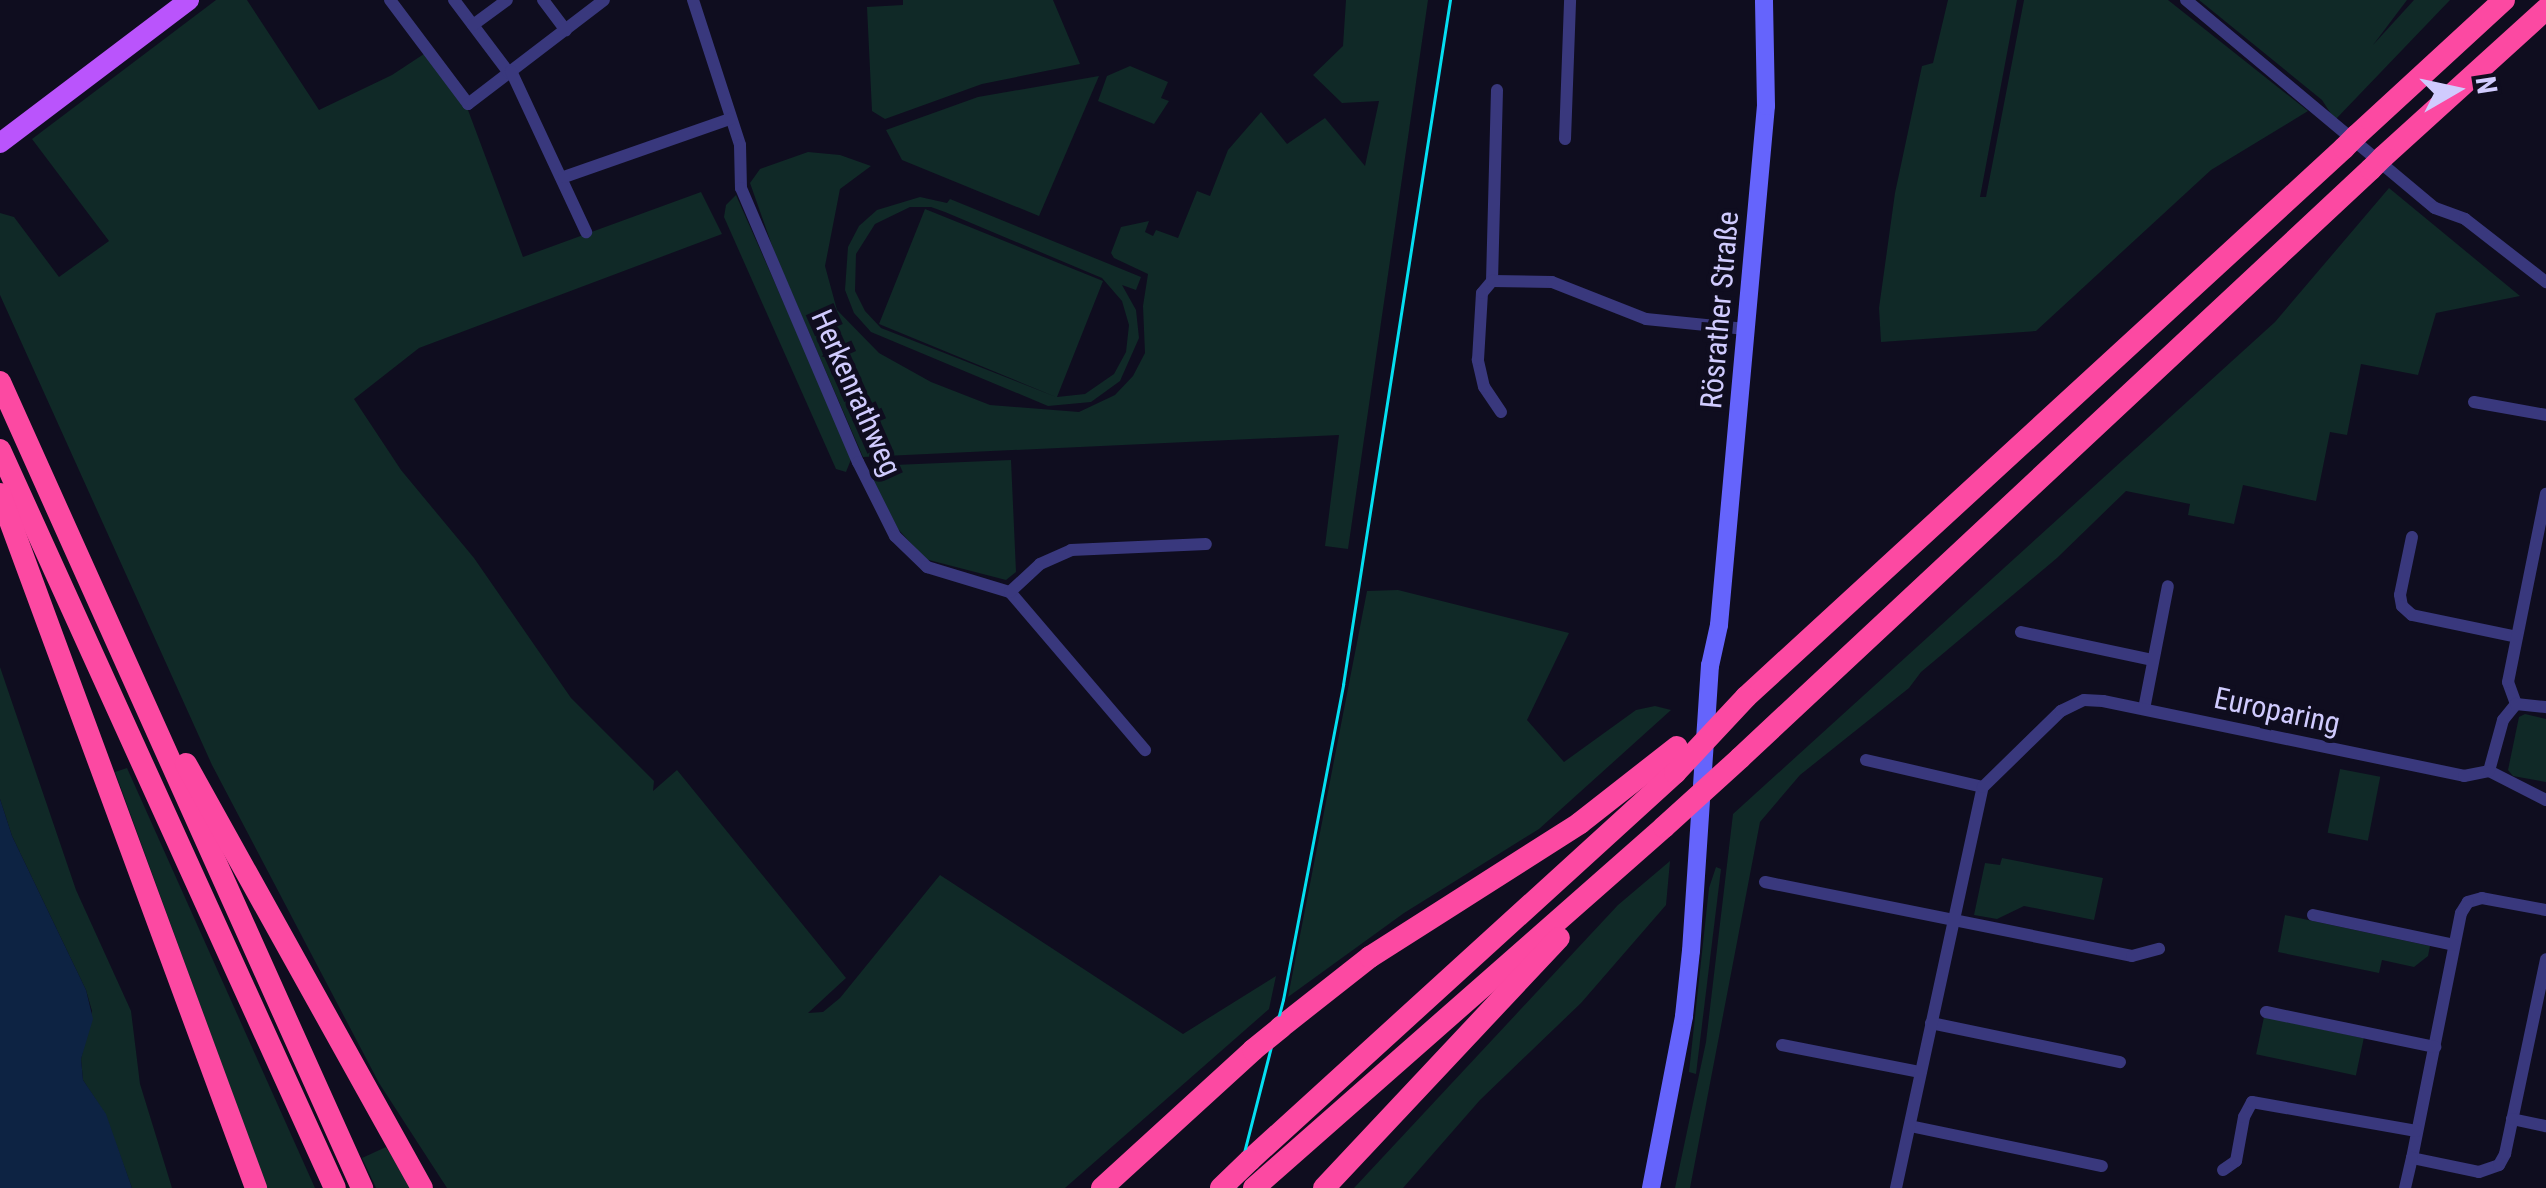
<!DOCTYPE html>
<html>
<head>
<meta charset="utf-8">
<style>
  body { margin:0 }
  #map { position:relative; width:2546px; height:1188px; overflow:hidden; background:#0f0d1f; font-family:"Roboto Condensed",sans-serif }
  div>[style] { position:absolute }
  .green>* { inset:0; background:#102927; transform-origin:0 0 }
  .water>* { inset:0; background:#0d2343 }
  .street>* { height:12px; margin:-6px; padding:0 6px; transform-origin:6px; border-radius:6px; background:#39387d }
  .secondary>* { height:18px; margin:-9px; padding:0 9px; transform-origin:9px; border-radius:9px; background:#6564fc }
  .primary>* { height:20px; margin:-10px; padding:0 10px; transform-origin:10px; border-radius:10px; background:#ba54fc }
  .highway>* { height:22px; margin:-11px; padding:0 11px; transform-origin:11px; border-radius:11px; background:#fc49a2 }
  .tram>* { height:2.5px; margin:-1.25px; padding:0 1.25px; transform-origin:1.25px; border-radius:1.25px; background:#04dff1 }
  .highway-bridge>* { height:22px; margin:-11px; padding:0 11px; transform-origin:11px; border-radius:11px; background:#fc49a2 }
  span { translate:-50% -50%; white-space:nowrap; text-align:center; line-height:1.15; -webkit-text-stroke:9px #0f0d1f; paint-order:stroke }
  .street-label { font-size:30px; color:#d0cbfe }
  .north { position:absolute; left:2406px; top:40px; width:100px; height:100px; -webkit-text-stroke:8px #0f0d1f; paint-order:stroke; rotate:81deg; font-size:28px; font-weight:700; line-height:40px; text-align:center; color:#d0cbfe }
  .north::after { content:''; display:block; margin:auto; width:35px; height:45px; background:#d0cbfe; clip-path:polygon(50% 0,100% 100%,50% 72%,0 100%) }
</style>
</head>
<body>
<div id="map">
  <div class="green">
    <div style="clip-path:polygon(216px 0,247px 0,319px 110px,392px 75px,427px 52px,468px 110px,523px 257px,701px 192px,722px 234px,419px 348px,354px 399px,401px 470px,474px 558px,571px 698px,654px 781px,653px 791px,677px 770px,846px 978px,808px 1013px,823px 1012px,840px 998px,940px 875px,1183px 1034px,1276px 976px,1269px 1009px,1065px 1188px,447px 1188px,379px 1083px,212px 765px,0 295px,0 213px,14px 217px,59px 277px,109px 241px,32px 139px)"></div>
    <div style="clip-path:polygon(903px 0,1053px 0,1080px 64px,982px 84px,885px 119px,872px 111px,867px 7px,903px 5px)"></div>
    <div style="clip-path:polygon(1346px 0,1428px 0,1348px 549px,1325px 546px,1339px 435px,863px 457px,775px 254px,750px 183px,760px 169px,808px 152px,840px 155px,871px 166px,840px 189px,825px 266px,837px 310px,879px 353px,931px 382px,990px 405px,1079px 412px,1115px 395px,1133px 376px,1145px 353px,1143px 306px,1148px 274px,1114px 258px,1111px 253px,1121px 227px,1149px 221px,1145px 232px,1153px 236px,1156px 230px,1178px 238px,1197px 191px,1210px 196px,1228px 150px,1261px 112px,1287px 144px,1325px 118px,1365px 166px,1379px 101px,1342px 103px,1313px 75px,1343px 46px)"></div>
    <div style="clip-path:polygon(1948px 0,2017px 0,1980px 197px,1986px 197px,2024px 0,2168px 0,2308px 111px,2211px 170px,2036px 331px,1881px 342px,1879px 308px,1895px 193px,1922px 66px,1933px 63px)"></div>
    <div style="clip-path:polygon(2199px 0,2407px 0,2373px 45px,2414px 0,2450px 0,2335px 120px,2322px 100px)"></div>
    <div style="clip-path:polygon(1130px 66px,1168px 82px,1161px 98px,1169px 101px,1154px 124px,1098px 101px,1107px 76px)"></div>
    <div style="clip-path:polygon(1099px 76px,1039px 216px,902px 160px,886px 130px,978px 97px)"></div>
    <div style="clip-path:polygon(2389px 188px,2520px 296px,2436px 313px,2418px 375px,2361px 364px,2347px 435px,2330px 432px,2316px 501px,2243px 485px,2234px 524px,2188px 515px,2190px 504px,2126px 491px,2057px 558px,1921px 672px,1909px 688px,1800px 775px,1760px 822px,1690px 1188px,1675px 1188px,1706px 1042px,1733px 814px,2275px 322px)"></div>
    <div style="clip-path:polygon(736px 195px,852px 457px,846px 472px,836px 469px,724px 217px,726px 205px)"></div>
    <div style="clip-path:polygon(evenodd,920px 197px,947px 203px,950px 199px,1141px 277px,1136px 290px,1122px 285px,1136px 310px,1139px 338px,1120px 381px,1091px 402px,1048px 406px,871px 332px,854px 313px,845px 290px,848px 247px,859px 226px,877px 210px,920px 197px,910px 207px,931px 207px,945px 212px,1102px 278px,1122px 301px,1129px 325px,1126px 352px,1114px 374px,1085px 394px,1057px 397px,1103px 281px,925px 209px,879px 324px,1056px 397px,881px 328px,865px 311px,855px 291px,856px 254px,875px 224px,910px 207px)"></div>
    <div style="clip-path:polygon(1011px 460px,1016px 572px,1006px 580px,925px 559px,898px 529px,869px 472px,871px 466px)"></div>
    <div style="clip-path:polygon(1398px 590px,1569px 633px,1527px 720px,1564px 762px,1636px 710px,1655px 706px,1671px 710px,1539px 829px,1404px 913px,1288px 997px,1367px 591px)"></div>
    <div style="clip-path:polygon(0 667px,76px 890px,131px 1011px,140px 1084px,172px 1188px,132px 1188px,105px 1114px,83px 1080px,81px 1059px,92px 1011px,86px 990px,12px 836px,0 799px)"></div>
    <div style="clip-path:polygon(2525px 714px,2546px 719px,2546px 782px,2513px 776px,2508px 770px,2519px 717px)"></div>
    <div style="clip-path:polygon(127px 768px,315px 1188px,267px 1188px,115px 772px)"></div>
    <div style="left:2340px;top:769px;width:41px;height:65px;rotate:11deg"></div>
    <div style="clip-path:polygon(2002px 858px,2103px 878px,2094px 920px,2024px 906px,1997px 919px,1974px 915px,1985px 863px,2000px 865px)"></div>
    <div style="clip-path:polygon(1670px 861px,1666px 905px,1581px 1003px,1480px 1100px,1403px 1188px,1354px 1188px,1618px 905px)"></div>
    <div style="clip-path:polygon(1716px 867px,1721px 869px,1696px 1074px,1689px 1072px,1709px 888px)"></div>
    <div style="clip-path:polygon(2285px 915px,2430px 946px,2428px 956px,2414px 967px,2382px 960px,2379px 973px,2278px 952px)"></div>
    <div style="left:2264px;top:1017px;width:102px;height:38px;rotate:12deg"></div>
    <div style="clip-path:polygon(386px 1147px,413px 1188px,376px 1188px,362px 1158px)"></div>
  </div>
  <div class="water">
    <div style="clip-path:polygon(0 799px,12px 836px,86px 990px,93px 1019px,81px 1059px,83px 1080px,106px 1114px,132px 1188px,0 1188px)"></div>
  </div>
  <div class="street">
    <div style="left:390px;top:0;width:130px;rotate:53.1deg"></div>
    <div style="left:468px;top:104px;width:171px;rotate:-37.4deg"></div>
    <div style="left:454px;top:0;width:91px;rotate:53deg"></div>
    <div style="left:543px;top:0;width:38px;rotate:53deg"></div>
    <div style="left:693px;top:0;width:152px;rotate:72deg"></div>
    <div style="left:740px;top:145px;width:43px;rotate:88.7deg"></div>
    <div style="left:741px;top:188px;width:298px;rotate:66.9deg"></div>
    <div style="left:858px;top:462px;width:83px;rotate:63.4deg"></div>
    <div style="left:895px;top:536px;width:45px;rotate:44.1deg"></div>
    <div style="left:927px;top:567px;width:87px;rotate:16.8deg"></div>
    <div style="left:1010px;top:592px;width:208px;rotate:49.5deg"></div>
    <div style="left:2186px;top:0;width:324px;rotate:39.9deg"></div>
    <div style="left:2435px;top:208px;width:32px;rotate:20deg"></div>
    <div style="left:2465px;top:219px;width:103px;rotate:37.9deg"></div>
    <div style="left:473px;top:25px;width:42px;rotate:-36.3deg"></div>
    <div style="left:511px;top:71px;width:178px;rotate:65deg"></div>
    <div style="left:1565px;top:139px;width:139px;rotate:-87.9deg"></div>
    <div style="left:564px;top:177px;width:176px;rotate:-19.3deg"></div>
    <div style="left:1492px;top:281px;width:191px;rotate:-88.5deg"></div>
    <div style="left:2474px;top:402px;width:73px;rotate:10.2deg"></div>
    <div style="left:1501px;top:412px;width:30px;rotate:-124deg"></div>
    <div style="left:1484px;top:387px;width:28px;rotate:-103deg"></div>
    <div style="left:1478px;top:360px;width:67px;rotate:-86.6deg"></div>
    <div style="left:1482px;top:293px;width:16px;rotate:-50deg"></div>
    <div style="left:1492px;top:281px;width:60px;rotate:1deg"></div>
    <div style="left:1552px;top:282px;width:101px;rotate:21.5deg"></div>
    <div style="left:1646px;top:319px;width:100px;rotate:5.7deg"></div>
    <div style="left:2412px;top:537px;width:59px;rotate:101.7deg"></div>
    <div style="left:2400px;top:595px;width:11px;rotate:80deg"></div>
    <div style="left:2402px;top:606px;width:13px;rotate:42deg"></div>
    <div style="left:2412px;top:615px;width:107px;rotate:11.8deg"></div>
    <div style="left:1010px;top:592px;width:41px;rotate:-43deg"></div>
    <div style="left:1040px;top:564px;width:34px;rotate:-24deg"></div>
    <div style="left:1071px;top:550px;width:135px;rotate:-2.5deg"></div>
    <div style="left:2021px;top:632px;width:135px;rotate:12deg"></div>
    <div style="left:2516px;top:704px;width:23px;rotate:-110deg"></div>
    <div style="left:2508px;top:682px;width:192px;rotate:-78.6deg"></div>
    <div style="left:2144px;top:709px;width:125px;rotate:-79deg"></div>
    <div style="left:1866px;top:760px;width:120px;rotate:13deg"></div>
    <div style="left:2489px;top:771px;width:64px;rotate:27deg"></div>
    <div style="left:1765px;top:882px;width:374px;rotate:11.4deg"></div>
    <div style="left:2132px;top:956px;width:28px;rotate:-15deg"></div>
    <div style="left:2546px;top:910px;width:65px;rotate:-169.4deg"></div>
    <div style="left:2482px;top:898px;width:15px;rotate:164deg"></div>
    <div style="left:2468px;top:902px;width:13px;rotate:122deg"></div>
    <div style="left:2461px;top:913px;width:250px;rotate:101.3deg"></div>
    <div style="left:2412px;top:1158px;width:68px;rotate:11.8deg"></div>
    <div style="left:2479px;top:1172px;width:21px;rotate:-19deg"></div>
    <div style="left:2499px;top:1165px;width:13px;rotate:-61deg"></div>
    <div style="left:2505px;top:1154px;width:199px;rotate:-78.1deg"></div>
    <div style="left:2313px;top:915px;width:144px;rotate:12deg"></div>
    <div style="left:2266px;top:1012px;width:173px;rotate:11.7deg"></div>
    <div style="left:1931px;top:1023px;width:193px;rotate:11.7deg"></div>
    <div style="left:1782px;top:1045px;width:141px;rotate:11.1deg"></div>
    <div style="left:2512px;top:1119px;width:35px;rotate:12deg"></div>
    <div style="left:1910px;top:1126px;width:196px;rotate:11.8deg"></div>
    <div style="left:2223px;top:1170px;width:16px;rotate:-35deg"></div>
    <div style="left:2236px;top:1161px;width:45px;rotate:-79.7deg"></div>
    <div style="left:2244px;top:1117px;width:17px;rotate:-62deg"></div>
    <div style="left:2252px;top:1102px;width:167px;rotate:10deg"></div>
    <div style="left:1896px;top:1188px;width:410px;rotate:-77.8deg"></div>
    <div style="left:1983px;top:787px;width:109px;rotate:-44.3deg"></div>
    <div style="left:2061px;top:711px;width:25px;rotate:-26deg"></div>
    <div style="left:2084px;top:700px;width:19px;rotate:3deg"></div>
    <div style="left:2103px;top:701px;width:369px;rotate:11.7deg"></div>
    <div style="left:2464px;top:776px;width:25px;rotate:-11deg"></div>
    <div style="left:2489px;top:771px;width:53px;rotate:-74.6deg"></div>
    <div style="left:2503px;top:720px;width:21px;rotate:-51deg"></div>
    <div style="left:2516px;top:704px;width:30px;rotate:6deg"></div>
    <div style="left:2405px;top:1188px;width:31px;rotate:-77deg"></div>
  </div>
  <div class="secondary">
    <div style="left:1651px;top:1188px;width:175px;rotate:-79.1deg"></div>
    <div style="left:1684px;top:1016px;width:65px;rotate:-83.9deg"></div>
    <div style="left:1691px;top:951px;width:286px;rotate:-86.2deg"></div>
    <div style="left:1710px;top:666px;width:42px;rotate:-77.6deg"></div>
    <div style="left:1719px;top:625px;width:521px;rotate:-84.83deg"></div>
    <div style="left:1766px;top:106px;width:106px;rotate:-91.1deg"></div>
  </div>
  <div class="primary">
    <div style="left:0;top:143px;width:237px;rotate:-37.1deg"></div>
  </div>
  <div class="highway">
    <div style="left:2356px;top:136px;width:201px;rotate:-42.6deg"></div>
    <div style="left:2383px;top:157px;width:220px;rotate:-42.2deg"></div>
    <div style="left:0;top:382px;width:884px;rotate:65.81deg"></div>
    <div style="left:0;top:450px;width:810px;rotate:65.59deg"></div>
    <div style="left:0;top:494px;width:740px;rotate:69.75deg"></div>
    <div style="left:1746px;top:697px;width:812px;rotate:-42.55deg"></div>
    <div style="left:1740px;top:758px;width:863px;rotate:-43.03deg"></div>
    <div style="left:186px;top:764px;width:485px;rotate:60.9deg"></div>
    <div style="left:1281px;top:1027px;width:113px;rotate:-38.2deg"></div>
    <div style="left:1370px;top:957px;width:249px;rotate:-32.5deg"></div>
    <div style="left:1580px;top:823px;width:123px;rotate:-38.1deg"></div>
    <div style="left:1250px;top:1160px;width:575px;rotate:-42.32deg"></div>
    <div style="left:1102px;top:1188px;width:205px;rotate:-42.4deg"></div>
    <div style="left:1254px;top:1188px;width:546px;rotate:-41.36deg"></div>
    <div style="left:1324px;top:1188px;width:343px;rotate:-46.8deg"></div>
  </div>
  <div class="tram">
    <div style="left:1235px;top:1188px;width:194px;rotate:-75.7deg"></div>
    <div style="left:1283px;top:1000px;width:321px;rotate:-79.2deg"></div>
    <div style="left:1343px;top:685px;width:693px;rotate:-81.12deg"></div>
  </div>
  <div class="highway-bridge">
    <div style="left:2344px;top:148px;width:17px;rotate:-45deg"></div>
    <div style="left:2371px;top:169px;width:17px;rotate:-45deg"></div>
    <div style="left:1675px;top:773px;width:104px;rotate:-46.9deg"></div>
    <div style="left:1664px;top:827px;width:103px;rotate:-42.2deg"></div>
    <div style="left:1253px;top:1050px;width:36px;rotate:-39deg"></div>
    <div style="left:1221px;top:1188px;width:40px;rotate:-44deg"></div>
  </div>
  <div class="street-label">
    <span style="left:1720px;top:310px;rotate:-85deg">Rösrather Straße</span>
    <span style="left:856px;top:393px;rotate:66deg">Herkenrathweg</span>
    <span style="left:2277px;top:711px;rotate:12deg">Europaring</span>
  </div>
  <div class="north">N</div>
</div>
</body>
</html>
